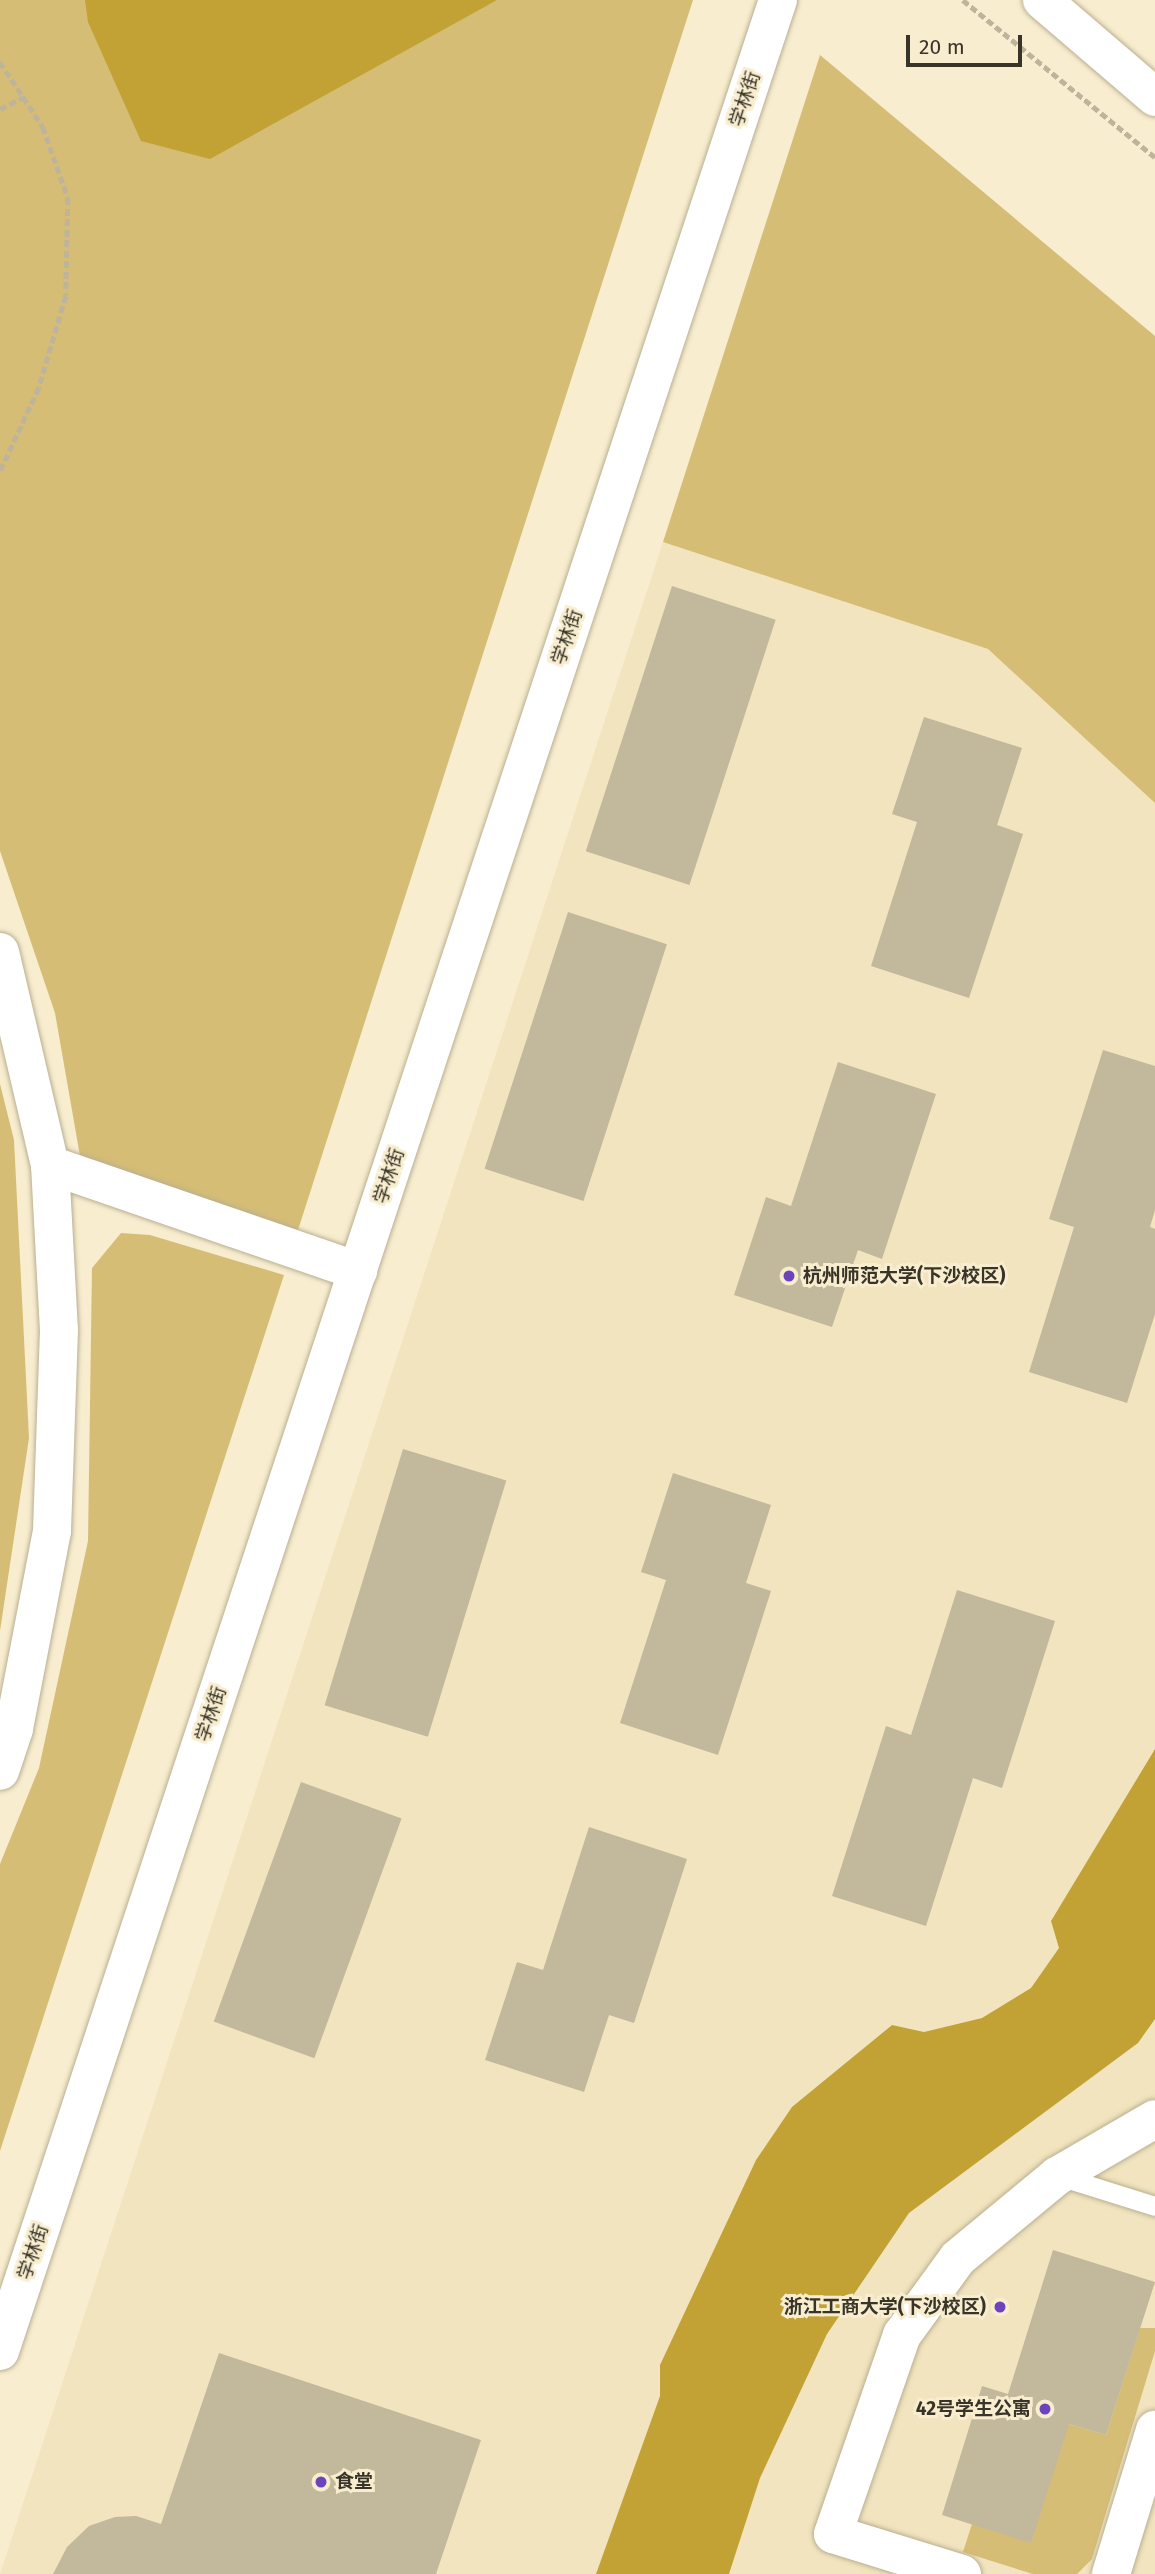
<!DOCTYPE html>
<html>
<head>
<meta charset="utf-8">
<style>
  body { margin:0 }
  #map { position:relative; width:1155px; height:2574px; overflow:hidden; background:#f8edcf; font-family:"Fira Sans","Noto Sans SC",sans-serif }
  div>[style] { position:absolute }
  .built>* { inset:0; background:#f1e4be }
  .green>* { inset:0; background:#d5bd76 }
  .water>* { inset:0; background:#c2a135 }
  .building>* { inset:0; background:#c2b89b; transform-origin:0 0 }
  .path>* { height:4.5px; margin-top:-2.25px; transform-origin:0; background:repeating-linear-gradient(90deg,#bdb49b 0 7px,transparent 0 10.5px) }
  .roads { filter:drop-shadow(0 0 2px #b9af91) drop-shadow(0 0 2px #b9af91) }
  .lane>* { height:19px; margin:-9.5px; padding:0 9.5px; transform-origin:9.5px; border-radius:9.5px; background:#fff }
  .street>* { height:38px; margin:-19px; padding:0 19px; transform-origin:19px; border-radius:19px; background:#fff }
  .secondary>* { height:38px; margin:-19px; padding:0 19px; transform-origin:19px; border-radius:19px; background:#fff }
  .dots>* { width:19px; height:19px; translate:-50% -50%; box-sizing:border-box; border:4px solid #f8edcf; border-radius:50% }
  span { translate:-50% -50%; white-space:nowrap; text-align:center; line-height:1.15; -webkit-text-stroke:6px #f8edcf; paint-order:stroke }
  .street-label { font-size:19px; color:#383428 }
  .poi-label { font-size:19px; color:#383428; font-weight:700 }
  .left { translate:0 -50%; text-align:left }
  .right { translate:-100% -50%; text-align:right }
  .scale { position:absolute; left:906px; top:35px; width:116px; height:32px; box-sizing:border-box; border:4px solid #383428; border-top:0; padding-left:9px; font-size:21px; line-height:24px; white-space:nowrap; color:#383428; -webkit-text-stroke:5px #f8edcf; paint-order:stroke }
</style>
</head>
<body>
<div id="map">
  <div class="built">
    <div style="clip-path:polygon(663px 542px,988px 649px,1155px 803px,1155px 1749px,1051px 1921px,1059px 1948px,1031px 1989px,982px 2018px,924px 2032px,891px 2025px,792px 2108px,756px 2160px,660px 2365px,660px 2396px,596px 2574px,0 2574px)"></div>
    <div style="clip-path:polygon(1155px 2019px,1155px 2574px,729px 2574px,760px 2478px,827px 2334px,909px 2213px,1138px 2043px)"></div>
  </div>
  <div class="green">
    <div style="clip-path:polygon(0 0,693px 0,298px 1230px,80px 1156px,55px 1013px,0 851px)"></div>
    <div style="clip-path:polygon(820px 55px,1155px 336px,1155px 803px,988px 649px,663px 542px)"></div>
    <div style="clip-path:polygon(0 1084px,14px 1140px,29px 1438px,0 1631px)"></div>
    <div style="clip-path:polygon(121px 1233px,150px 1235px,284px 1275px,0 2151px,0 1864px,39px 1768px,88px 1541px,92px 1268px)"></div>
    <div style="clip-path:polygon(1140px 2328px,1155px 2328px,1155px 2351px,1092px 2559px,1077px 2574px,1033px 2574px,963px 2552px,972px 2524px,1069px 2424px,1106px 2435px)"></div>
  </div>
  <div class="water">
    <div style="clip-path:polygon(85px 0,497px 0,210px 159px,141px 141px,88px 22px)"></div>
    <div style="clip-path:polygon(1155px 1749px,1155px 2019px,1138px 2043px,909px 2213px,827px 2334px,760px 2478px,729px 2574px,596px 2574px,660px 2396px,660px 2365px,756px 2160px,792px 2107px,892px 2025px,924px 2032px,982px 2018px,1031px 1988px,1059px 1948px,1051px 1921px)"></div>
  </div>
  <div class="building">
    <div style="left:672px;top:586px;width:109px;height:279px;rotate:18deg"></div>
    <div style="clip-path:polygon(924px 717px,1022px 748px,997px 825px,1023px 834px,969px 998px,871px 966px,917px 822px,892px 814px)"></div>
    <div style="left:568px;top:912px;width:104px;height:270px;rotate:18deg"></div>
    <div style="clip-path:polygon(1103px 1050px,1155px 1066px,1155px 1210px,1150px 1227px,1155px 1229px,1155px 1314px,1127px 1403px,1029px 1372px,1074px 1227px,1049px 1219px)"></div>
    <div style="clip-path:polygon(838px 1062px,936px 1094px,882px 1259px,858px 1250px,832px 1327px,734px 1295px,766px 1197px,791px 1206px)"></div>
    <div style="left:403px;top:1449px;width:108px;height:268px;rotate:17deg"></div>
    <div style="clip-path:polygon(673px 1473px,771px 1505px,746px 1583px,771px 1591px,718px 1755px,620px 1723px,666px 1580px,641px 1572px)"></div>
    <div style="clip-path:polygon(957px 1590px,1055px 1621px,1002px 1788px,973px 1778px,926px 1926px,832px 1896px,886px 1726px,911px 1735px)"></div>
    <div style="left:301px;top:1782px;width:107px;height:255px;rotate:20deg"></div>
    <div style="clip-path:polygon(589px 1827px,687px 1859px,634px 2023px,609px 2015px,584px 2092px,485px 2060px,517px 1962px,543px 1970px)"></div>
    <div style="clip-path:polygon(1053px 2250px,1155px 2282px,1106px 2435px,1069px 2424px,1031px 2543px,942px 2515px,982px 2386px,1008px 2394px)"></div>
    <div style="clip-path:polygon(219px 2353px,481px 2440px,436px 2574px,53px 2574px,67px 2547px,89px 2526px,115px 2517px,136px 2516px,161px 2524px)"></div>
  </div>
  <div class="path">
    <div style="left:963px;top:0;width:248px;rotate:39.3deg"></div>
    <div style="left:0;top:62px;width:78px;rotate:56.5deg"></div>
    <div style="left:43px;top:127px;width:75px;rotate:70.6deg"></div>
    <div style="left:68px;top:198px;width:98px;rotate:91.2deg"></div>
    <div style="left:66px;top:296px;width:96px;rotate:106.4deg"></div>
    <div style="left:39px;top:388px;width:93px;rotate:114.9deg"></div>
    <div style="left:0;top:109px;width:27px;rotate:-27deg"></div>
  </div>
  <div class="roads">
    <div class="lane">
      <div style="left:1059px;top:2176px;width:101px;rotate:17.4deg"></div>
    </div>
    <div class="street">
      <div style="left:0;top:952px;width:219px;rotate:76.8deg"></div>
      <div style="left:50px;top:1165px;width:165px;rotate:86.9deg"></div>
      <div style="left:59px;top:1330px;width:201px;rotate:92deg"></div>
      <div style="left:52px;top:1531px;width:202px;rotate:100.9deg"></div>
      <div style="left:14px;top:1729px;width:44px;rotate:108.4deg"></div>
      <div style="left:50px;top:1165px;width:326px;rotate:19deg"></div>
      <div style="left:962px;top:2574px;width:135px;rotate:-162.8deg"></div>
      <div style="left:833px;top:2534px;width:211px;rotate:-70.9deg"></div>
      <div style="left:902px;top:2335px;width:95px;rotate:-54deg"></div>
      <div style="left:958px;top:2258px;width:129px;rotate:-39.6deg"></div>
      <div style="left:1057px;top:2176px;width:113px;rotate:-30.2deg"></div>
      <div style="left:1111px;top:2574px;width:151px;rotate:-73deg"></div>
    </div>
    <div class="secondary">
      <div style="left:1042px;top:0;width:149px;rotate:40.6deg"></div>
      <div style="left:0;top:2351px;width:2476px;rotate:-71.69deg"></div>
    </div>
  </div>
  <div class="dots">
    <div style="left:789px;top:1276px;background:#6d44bc"></div>
    <div style="left:1000px;top:2307px;background:#6d44bc"></div>
    <div style="left:1045px;top:2409px;background:#6d44bc"></div>
    <div style="left:321px;top:2482px;background:#6d44bc"></div>
  </div>
  <div class="street-label">
    <span style="left:745px;top:99px;rotate:-72deg">学林街</span>
    <span style="left:567px;top:637px;rotate:-72deg">学林街</span>
    <span style="left:389px;top:1176px;rotate:-72deg">学林街</span>
    <span style="left:211px;top:1714px;rotate:-72deg">学林街</span>
    <span style="left:33px;top:2252px;rotate:-72deg">学林街</span>
  </div>
  <div class="poi-label">
    <span class="left" style="left:803px;top:1276px">杭州师范大学(下沙校区)</span>
    <span class="right" style="left:986px;top:2307px">浙江工商大学(下沙校区)</span>
    <span class="right" style="left:1031px;top:2409px">42号学生公寓</span>
    <span class="left" style="left:335px;top:2482px">食堂</span>
  </div>
  <div class="scale">20 m</div>
</div>
</body>
</html>
